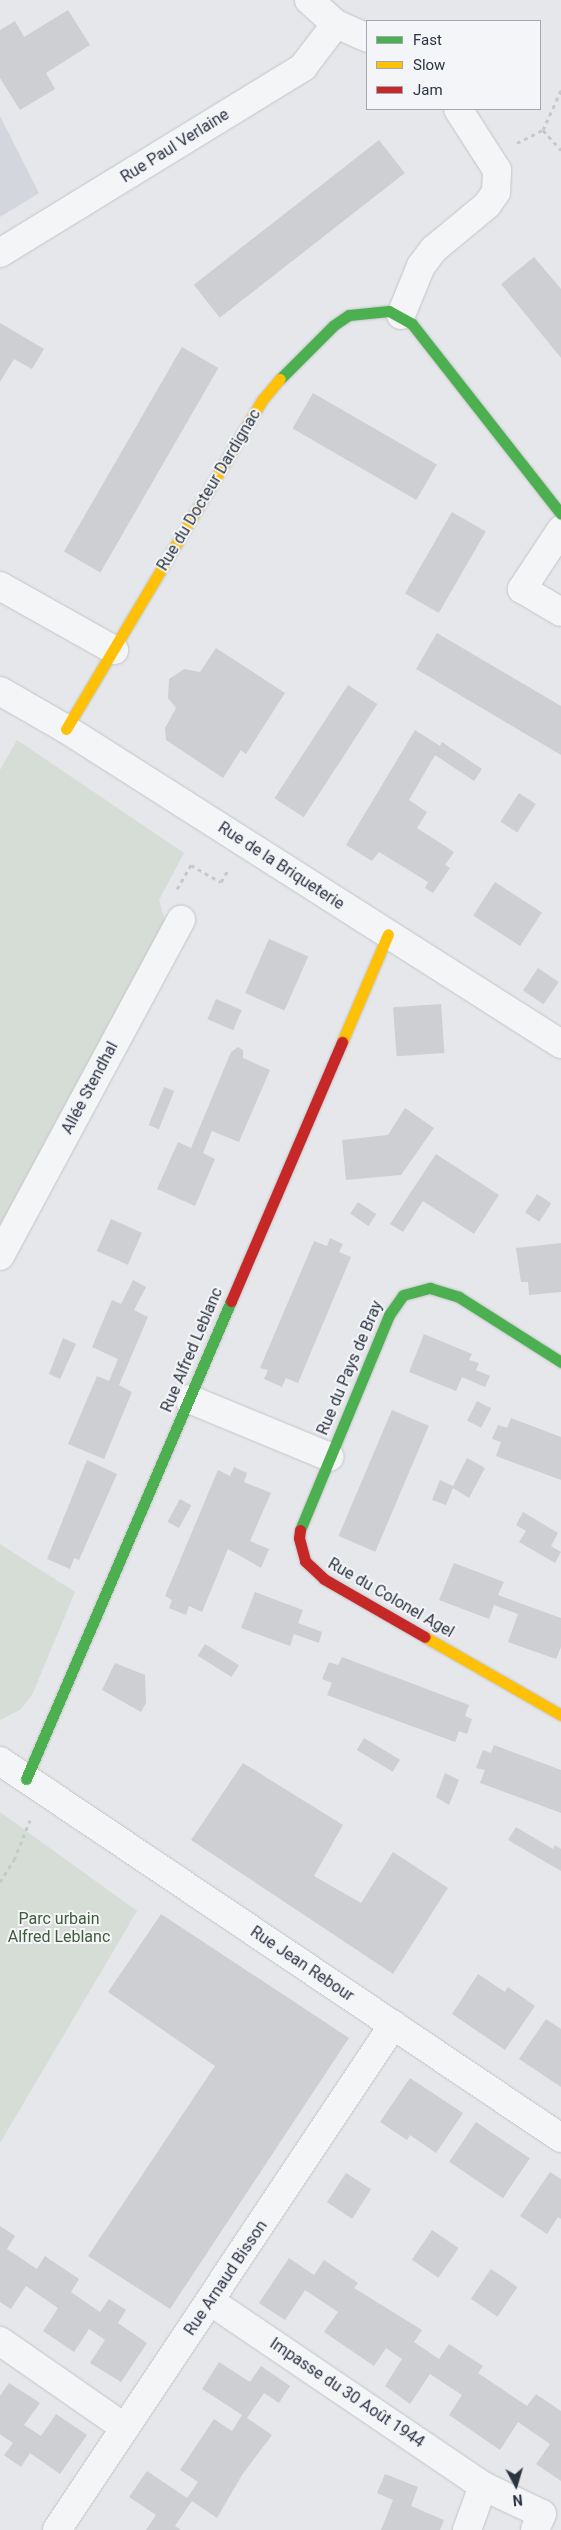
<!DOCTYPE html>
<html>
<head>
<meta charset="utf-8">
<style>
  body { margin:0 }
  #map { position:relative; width:561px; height:2530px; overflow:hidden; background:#e5e7ea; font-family:Roboto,sans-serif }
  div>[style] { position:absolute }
  .built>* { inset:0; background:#d4d6dd }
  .green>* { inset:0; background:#d6ddd6 }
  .building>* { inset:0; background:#cdcfd2; transform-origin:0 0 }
  .path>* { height:3px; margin-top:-1.5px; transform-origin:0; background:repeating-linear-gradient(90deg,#c6c8cb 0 4px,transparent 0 8px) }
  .roads { filter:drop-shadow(0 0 1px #c3c5c8) drop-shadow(0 0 1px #c3c5c8) }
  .street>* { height:28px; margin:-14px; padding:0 14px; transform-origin:14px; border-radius:14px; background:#f4f5f6 }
  .fast>* { height:11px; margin:-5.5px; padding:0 5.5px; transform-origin:5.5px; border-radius:5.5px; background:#4caf50 }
  .slow>* { height:11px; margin:-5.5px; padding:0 5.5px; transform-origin:5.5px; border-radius:5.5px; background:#ffc107 }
  .jam>* { height:11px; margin:-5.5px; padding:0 5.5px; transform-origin:5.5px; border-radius:5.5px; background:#c62828 }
  span { translate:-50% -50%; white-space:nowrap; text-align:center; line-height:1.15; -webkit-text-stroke:4px #f3f5f8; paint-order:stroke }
  .street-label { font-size:16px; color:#2c3342 }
  .park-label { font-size:16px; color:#405d3a }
  .legend { position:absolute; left:366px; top:20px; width:175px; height:90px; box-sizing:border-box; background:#f3f5f8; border:1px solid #a3a7af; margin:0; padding:6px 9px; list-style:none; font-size:15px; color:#2c3342 }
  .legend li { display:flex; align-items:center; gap:10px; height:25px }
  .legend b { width:25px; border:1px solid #a3a7af }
  .north { position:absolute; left:491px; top:2460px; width:50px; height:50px; -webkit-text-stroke:4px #f3f5f8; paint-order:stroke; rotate:174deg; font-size:14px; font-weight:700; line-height:20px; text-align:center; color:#2c3342 }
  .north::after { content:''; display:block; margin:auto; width:18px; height:22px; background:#2c3342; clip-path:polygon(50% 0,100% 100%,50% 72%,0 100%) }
</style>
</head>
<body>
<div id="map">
  <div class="built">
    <div style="clip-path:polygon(0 116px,39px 193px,0 217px)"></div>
  </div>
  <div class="green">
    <div style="clip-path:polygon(17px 740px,184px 853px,159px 900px,165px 920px,0 1225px,0 770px)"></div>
    <div style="clip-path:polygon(0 1544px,75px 1592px,32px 1695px,20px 1710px,0 1720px)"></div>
    <div style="clip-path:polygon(0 1812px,137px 1911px,0 2143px)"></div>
  </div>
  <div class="building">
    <div style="clip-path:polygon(68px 10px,90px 45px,46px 73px,55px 89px,20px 110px,0 78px,0 30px,15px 21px,24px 37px)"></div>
    <div style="left:379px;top:140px;width:42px;height:235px;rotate:52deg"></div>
    <div style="clip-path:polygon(534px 257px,561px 289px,561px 358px,501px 284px)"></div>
    <div style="clip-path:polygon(0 323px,44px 349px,32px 369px,14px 359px,0 382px)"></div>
    <div style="left:182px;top:347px;width:42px;height:236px;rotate:30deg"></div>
    <div style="left:313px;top:393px;width:143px;height:41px;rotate:30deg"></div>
    <div style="left:452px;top:512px;width:39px;height:94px;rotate:30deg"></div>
    <div style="clip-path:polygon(437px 633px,561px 706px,561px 755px,416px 669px)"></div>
    <div style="clip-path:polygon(216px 648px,285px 693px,246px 754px,241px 750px,223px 778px,166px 740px,165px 728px,176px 708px,168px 698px,169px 679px,184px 669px,200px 672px)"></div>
    <div style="left:348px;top:685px;width:35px;height:135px;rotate:33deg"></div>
    <div style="clip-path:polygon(415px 730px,440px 746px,442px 742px,482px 769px,474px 781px,435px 755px,409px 800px,427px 812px,417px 828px,454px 852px,445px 865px,450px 868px,433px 893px,425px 888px,428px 882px,379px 852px,372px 861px,346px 845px)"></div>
    <div style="left:519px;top:793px;width:20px;height:34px;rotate:33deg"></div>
    <div style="left:495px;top:882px;width:56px;height:40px;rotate:33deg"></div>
    <div style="left:269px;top:939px;width:43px;height:59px;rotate:24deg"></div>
    <div style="left:538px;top:968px;width:25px;height:27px;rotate:34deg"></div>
    <div style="left:216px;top:999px;width:28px;height:22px;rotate:23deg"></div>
    <div style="left:441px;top:1004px;width:49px;height:48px;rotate:86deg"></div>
    <div style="clip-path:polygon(238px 1047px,243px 1050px,243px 1058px,270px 1070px,239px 1142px,212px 1131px,203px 1153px,215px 1159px,195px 1206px,157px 1189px,178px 1142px,191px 1148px,231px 1052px)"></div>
    <div style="left:164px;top:1087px;width:11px;height:41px;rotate:22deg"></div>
    <div style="clip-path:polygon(405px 1108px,434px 1128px,401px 1175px,346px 1180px,342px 1140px,388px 1135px)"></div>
    <div style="clip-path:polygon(436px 1154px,499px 1195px,474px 1234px,423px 1201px,403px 1232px,390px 1224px)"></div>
    <div style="left:537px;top:1194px;width:17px;height:22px;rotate:33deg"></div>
    <div style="left:358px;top:1202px;width:22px;height:14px;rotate:34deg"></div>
    <div style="left:111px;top:1219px;width:34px;height:35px;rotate:24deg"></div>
    <div style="clip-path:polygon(330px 1238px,343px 1244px,339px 1252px,351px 1257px,298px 1383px,286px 1378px,282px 1387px,264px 1379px,268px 1370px,260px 1368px,314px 1241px,327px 1246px)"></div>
    <div style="clip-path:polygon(561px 1243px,561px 1292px,529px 1295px,528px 1282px,521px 1282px,516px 1248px)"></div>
    <div style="clip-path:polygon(133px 1280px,146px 1287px,134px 1310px,148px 1317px,119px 1385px,132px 1392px,104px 1459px,68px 1444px,97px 1376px,109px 1381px,118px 1359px,92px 1347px,112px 1300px,121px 1304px)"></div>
    <div style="clip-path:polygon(424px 1334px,472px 1354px,469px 1360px,479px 1363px,476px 1370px,490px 1376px,485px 1387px,462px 1377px,456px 1391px,409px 1372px)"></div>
    <div style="clip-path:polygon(63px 1338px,76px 1344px,60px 1379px,49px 1374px)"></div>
    <div style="left:477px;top:1401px;width:16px;height:22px;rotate:27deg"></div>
    <div style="left:392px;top:1410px;width:40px;height:137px;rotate:23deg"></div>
    <div style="clip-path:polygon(511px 1418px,561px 1437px,561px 1480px,496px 1456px,501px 1442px,492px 1439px,498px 1425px,507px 1428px)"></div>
    <div style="clip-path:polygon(467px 1458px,485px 1468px,469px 1498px,453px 1488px,446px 1505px,432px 1500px,440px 1480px,453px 1486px)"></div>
    <div style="clip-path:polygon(87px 1460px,117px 1474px,79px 1560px,74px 1558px,70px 1569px,47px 1559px)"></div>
    <div style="clip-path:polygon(234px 1467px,247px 1473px,244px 1482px,271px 1493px,250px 1541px,269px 1549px,261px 1568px,228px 1549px,202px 1612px,189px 1606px,186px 1615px,169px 1608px,172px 1600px,165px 1596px,218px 1470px,230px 1476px)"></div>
    <div style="left:180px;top:1499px;width:13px;height:26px;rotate:29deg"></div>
    <div style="clip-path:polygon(523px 1512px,558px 1533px,551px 1546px,561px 1552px,555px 1563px,519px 1542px,526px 1531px,516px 1525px)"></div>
    <div style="clip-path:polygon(454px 1563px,504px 1582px,498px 1595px,561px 1618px,561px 1647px,556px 1659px,508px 1642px,518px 1614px,494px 1605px,489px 1619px,439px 1600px)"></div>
    <div style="clip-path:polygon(255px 1592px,303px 1610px,298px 1623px,322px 1632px,319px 1643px,294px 1634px,290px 1646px,241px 1628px)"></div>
    <div style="left:205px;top:1644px;width:40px;height:14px;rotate:32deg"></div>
    <div style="clip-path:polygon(342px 1657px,469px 1705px,465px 1716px,472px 1719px,467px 1734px,459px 1731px,455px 1742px,327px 1695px,332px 1683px,322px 1679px,329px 1662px,338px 1665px)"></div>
    <div style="clip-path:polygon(115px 1663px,145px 1675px,146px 1703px,141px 1712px,102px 1690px)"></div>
    <div style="left:364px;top:1738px;width:42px;height:14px;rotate:31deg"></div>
    <div style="clip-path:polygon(494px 1745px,561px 1770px,561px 1813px,480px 1783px,485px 1770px,476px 1768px,483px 1750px,491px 1753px)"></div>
    <div style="clip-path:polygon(243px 1763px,343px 1825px,314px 1876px,361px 1903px,393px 1852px,448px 1888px,393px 1974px,191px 1840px)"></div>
    <div style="clip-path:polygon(445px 1773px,459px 1780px,449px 1805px,436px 1797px)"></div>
    <div style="clip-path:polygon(516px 1827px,553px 1849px,555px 1845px,561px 1849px,561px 1871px,508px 1840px)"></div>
    <div style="clip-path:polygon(161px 1914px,349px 2038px,170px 2309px,88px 2256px,215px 2066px,108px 1992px)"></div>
    <div style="clip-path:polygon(478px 1974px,505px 1992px,508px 1987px,535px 2006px,505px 2050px,452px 2014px)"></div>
    <div style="clip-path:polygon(546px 2019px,561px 2029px,561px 2087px,519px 2059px)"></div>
    <div style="clip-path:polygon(410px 2078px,463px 2113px,436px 2153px,410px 2135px,407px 2140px,380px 2122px)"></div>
    <div style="left:476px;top:2122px;width:65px;height:48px;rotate:34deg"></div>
    <div style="clip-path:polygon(550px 2172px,561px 2179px,561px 2219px,558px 2217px,547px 2234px,520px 2216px)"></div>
    <div style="left:346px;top:2173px;width:30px;height:35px;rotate:33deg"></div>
    <div style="clip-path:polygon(0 2226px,15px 2236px,7px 2249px,37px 2269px,45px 2256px,79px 2279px,71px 2292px,100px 2312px,109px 2299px,126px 2310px,118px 2323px,147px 2343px,121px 2382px,90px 2363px,105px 2340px,89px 2329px,74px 2352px,43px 2331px,58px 2308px,26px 2286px,11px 2309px,0 2302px)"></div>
    <div style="left:432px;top:2230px;width:32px;height:36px;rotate:34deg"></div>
    <div style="clip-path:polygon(289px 2258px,314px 2275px,324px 2260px,358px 2283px,354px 2288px,422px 2330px,414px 2342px,439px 2359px,449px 2344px,483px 2366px,478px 2373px,527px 2406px,536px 2394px,561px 2411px,561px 2481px,536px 2464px,550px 2444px,518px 2422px,500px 2450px,449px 2415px,462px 2395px,430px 2374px,410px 2404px,385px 2386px,402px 2359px,386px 2348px,374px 2366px,324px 2332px,338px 2312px,305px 2290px,285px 2320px,259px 2303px)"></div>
    <div style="left:491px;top:2269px;width:32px;height:36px;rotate:34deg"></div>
    <div style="clip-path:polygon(219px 2362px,250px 2382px,261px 2366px,290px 2386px,279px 2403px,264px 2393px,247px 2418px,272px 2435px,242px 2475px,217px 2518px,192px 2501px,175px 2526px,181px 2530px,146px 2530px,156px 2515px,129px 2497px,147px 2471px,187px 2498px,198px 2482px,180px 2470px,214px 2419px,232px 2431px,242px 2415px,202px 2389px)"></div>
    <div style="clip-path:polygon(9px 2383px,40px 2403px,24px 2425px,41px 2436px,56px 2414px,87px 2435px,60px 2474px,30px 2453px,21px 2467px,4px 2455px,13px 2443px,0 2434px,0 2396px)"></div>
    <div style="clip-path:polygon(385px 2474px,418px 2487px,411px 2506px,444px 2520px,440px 2530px,381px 2530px,393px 2500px,377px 2493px)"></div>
  </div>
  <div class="path">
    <div style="left:561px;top:90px;width:44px;rotate:114.2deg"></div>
    <div style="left:543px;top:130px;width:27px;rotate:48deg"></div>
    <div style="left:517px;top:143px;width:29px;rotate:-27deg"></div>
    <div style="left:177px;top:889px;width:28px;rotate:-60deg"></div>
    <div style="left:191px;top:865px;width:34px;rotate:30deg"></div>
    <div style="left:221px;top:882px;width:14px;rotate:-60deg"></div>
    <div style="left:0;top:1882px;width:26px;rotate:-58deg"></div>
    <div style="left:14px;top:1860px;width:43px;rotate:-68.2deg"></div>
  </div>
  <div class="roads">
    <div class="street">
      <div style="left:309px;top:0;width:36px;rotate:42deg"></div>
      <div style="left:336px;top:24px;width:34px;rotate:24deg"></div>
      <div style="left:0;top:253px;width:356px;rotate:-31.5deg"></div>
      <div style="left:303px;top:67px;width:54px;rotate:-52.5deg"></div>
      <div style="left:401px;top:315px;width:53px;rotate:-67.8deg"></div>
      <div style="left:421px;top:266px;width:21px;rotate:-53deg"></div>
      <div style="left:434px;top:249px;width:69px;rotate:-39.7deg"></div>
      <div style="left:487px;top:205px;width:16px;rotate:-55deg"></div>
      <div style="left:496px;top:192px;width:22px;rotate:-87deg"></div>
      <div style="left:497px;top:170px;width:72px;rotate:-122.6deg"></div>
      <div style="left:561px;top:530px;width:71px;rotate:123.5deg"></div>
      <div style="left:522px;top:589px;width:45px;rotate:30.5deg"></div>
      <div style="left:0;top:586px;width:131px;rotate:29.3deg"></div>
      <div style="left:0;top:691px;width:76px;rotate:29.9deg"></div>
      <div style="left:66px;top:729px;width:587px;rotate:32.47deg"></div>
      <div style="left:0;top:1256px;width:382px;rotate:-61.7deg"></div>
      <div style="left:189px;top:1399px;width:152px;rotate:22.4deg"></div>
      <div style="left:0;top:1761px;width:676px;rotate:33.9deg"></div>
      <div style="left:210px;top:2301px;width:330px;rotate:34.1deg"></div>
      <div style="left:483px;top:2486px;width:65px;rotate:25.4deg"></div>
      <div style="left:542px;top:2514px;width:17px;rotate:114deg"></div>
      <div style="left:0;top:2341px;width:152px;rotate:34.8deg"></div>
      <div style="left:57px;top:2530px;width:607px;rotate:-56.36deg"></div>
      <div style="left:467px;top:2530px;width:47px;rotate:-70deg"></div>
    </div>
    <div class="fast">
      <div style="left:280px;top:379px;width:76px;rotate:-45deg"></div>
      <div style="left:334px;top:325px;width:18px;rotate:-34deg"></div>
      <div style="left:349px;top:315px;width:40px;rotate:-5.7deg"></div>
      <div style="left:389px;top:311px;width:26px;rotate:29deg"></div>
      <div style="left:412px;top:324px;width:241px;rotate:51.9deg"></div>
      <div style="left:300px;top:1530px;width:233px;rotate:-67.5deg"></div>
      <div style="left:389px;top:1315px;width:24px;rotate:-55deg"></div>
      <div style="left:403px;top:1295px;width:28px;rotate:-15deg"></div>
      <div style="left:430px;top:1288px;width:30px;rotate:17deg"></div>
      <div style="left:459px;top:1297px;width:121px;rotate:32.5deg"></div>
      <div style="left:26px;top:1779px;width:520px;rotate:-66.79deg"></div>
    </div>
    <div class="slow">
      <div style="left:66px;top:729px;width:384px;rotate:-59.2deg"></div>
      <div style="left:263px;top:399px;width:26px;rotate:-50deg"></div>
      <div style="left:342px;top:1042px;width:117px;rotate:-66.9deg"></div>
      <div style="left:425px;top:1637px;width:157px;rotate:29.8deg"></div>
    </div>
    <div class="jam">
      <div style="left:231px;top:1301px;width:282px;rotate:-66.8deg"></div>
      <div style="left:300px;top:1530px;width:8px;rotate:97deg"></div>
      <div style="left:299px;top:1538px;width:24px;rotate:75deg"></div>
      <div style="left:305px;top:1561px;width:26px;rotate:43deg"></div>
      <div style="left:324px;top:1579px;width:116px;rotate:29.9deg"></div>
    </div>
  </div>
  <div class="street-label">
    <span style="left:175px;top:146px;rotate:-32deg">Rue Paul Verlaine</span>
    <span style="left:209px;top:490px;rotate:-59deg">Rue du Docteur Dardignac</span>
    <span style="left:281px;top:866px;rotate:33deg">Rue de la Briqueterie</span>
    <span style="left:90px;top:1088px;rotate:-62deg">Allée Stendhal</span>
    <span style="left:192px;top:1350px;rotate:-67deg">Rue Alfred Leblanc</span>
    <span style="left:350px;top:1368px;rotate:-67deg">Rue du Pays de Bray</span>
    <span style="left:391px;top:1598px;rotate:30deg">Rue du Colonel Agel</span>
    <span style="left:302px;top:1964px;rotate:34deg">Rue Jean Rebour</span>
    <span style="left:226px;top:2278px;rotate:-56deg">Rue Arnaud Bisson</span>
    <span style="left:347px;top:2393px;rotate:34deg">Impasse du 30 Août 1944</span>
  </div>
  <div class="park-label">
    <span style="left:59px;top:1928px">Parc urbain<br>Alfred Leblanc</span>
  </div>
  <ul class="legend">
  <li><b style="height:6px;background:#4caf50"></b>Fast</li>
  <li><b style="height:6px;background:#ffc107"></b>Slow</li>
  <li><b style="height:6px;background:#c62828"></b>Jam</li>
  </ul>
  <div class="north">N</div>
</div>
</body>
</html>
